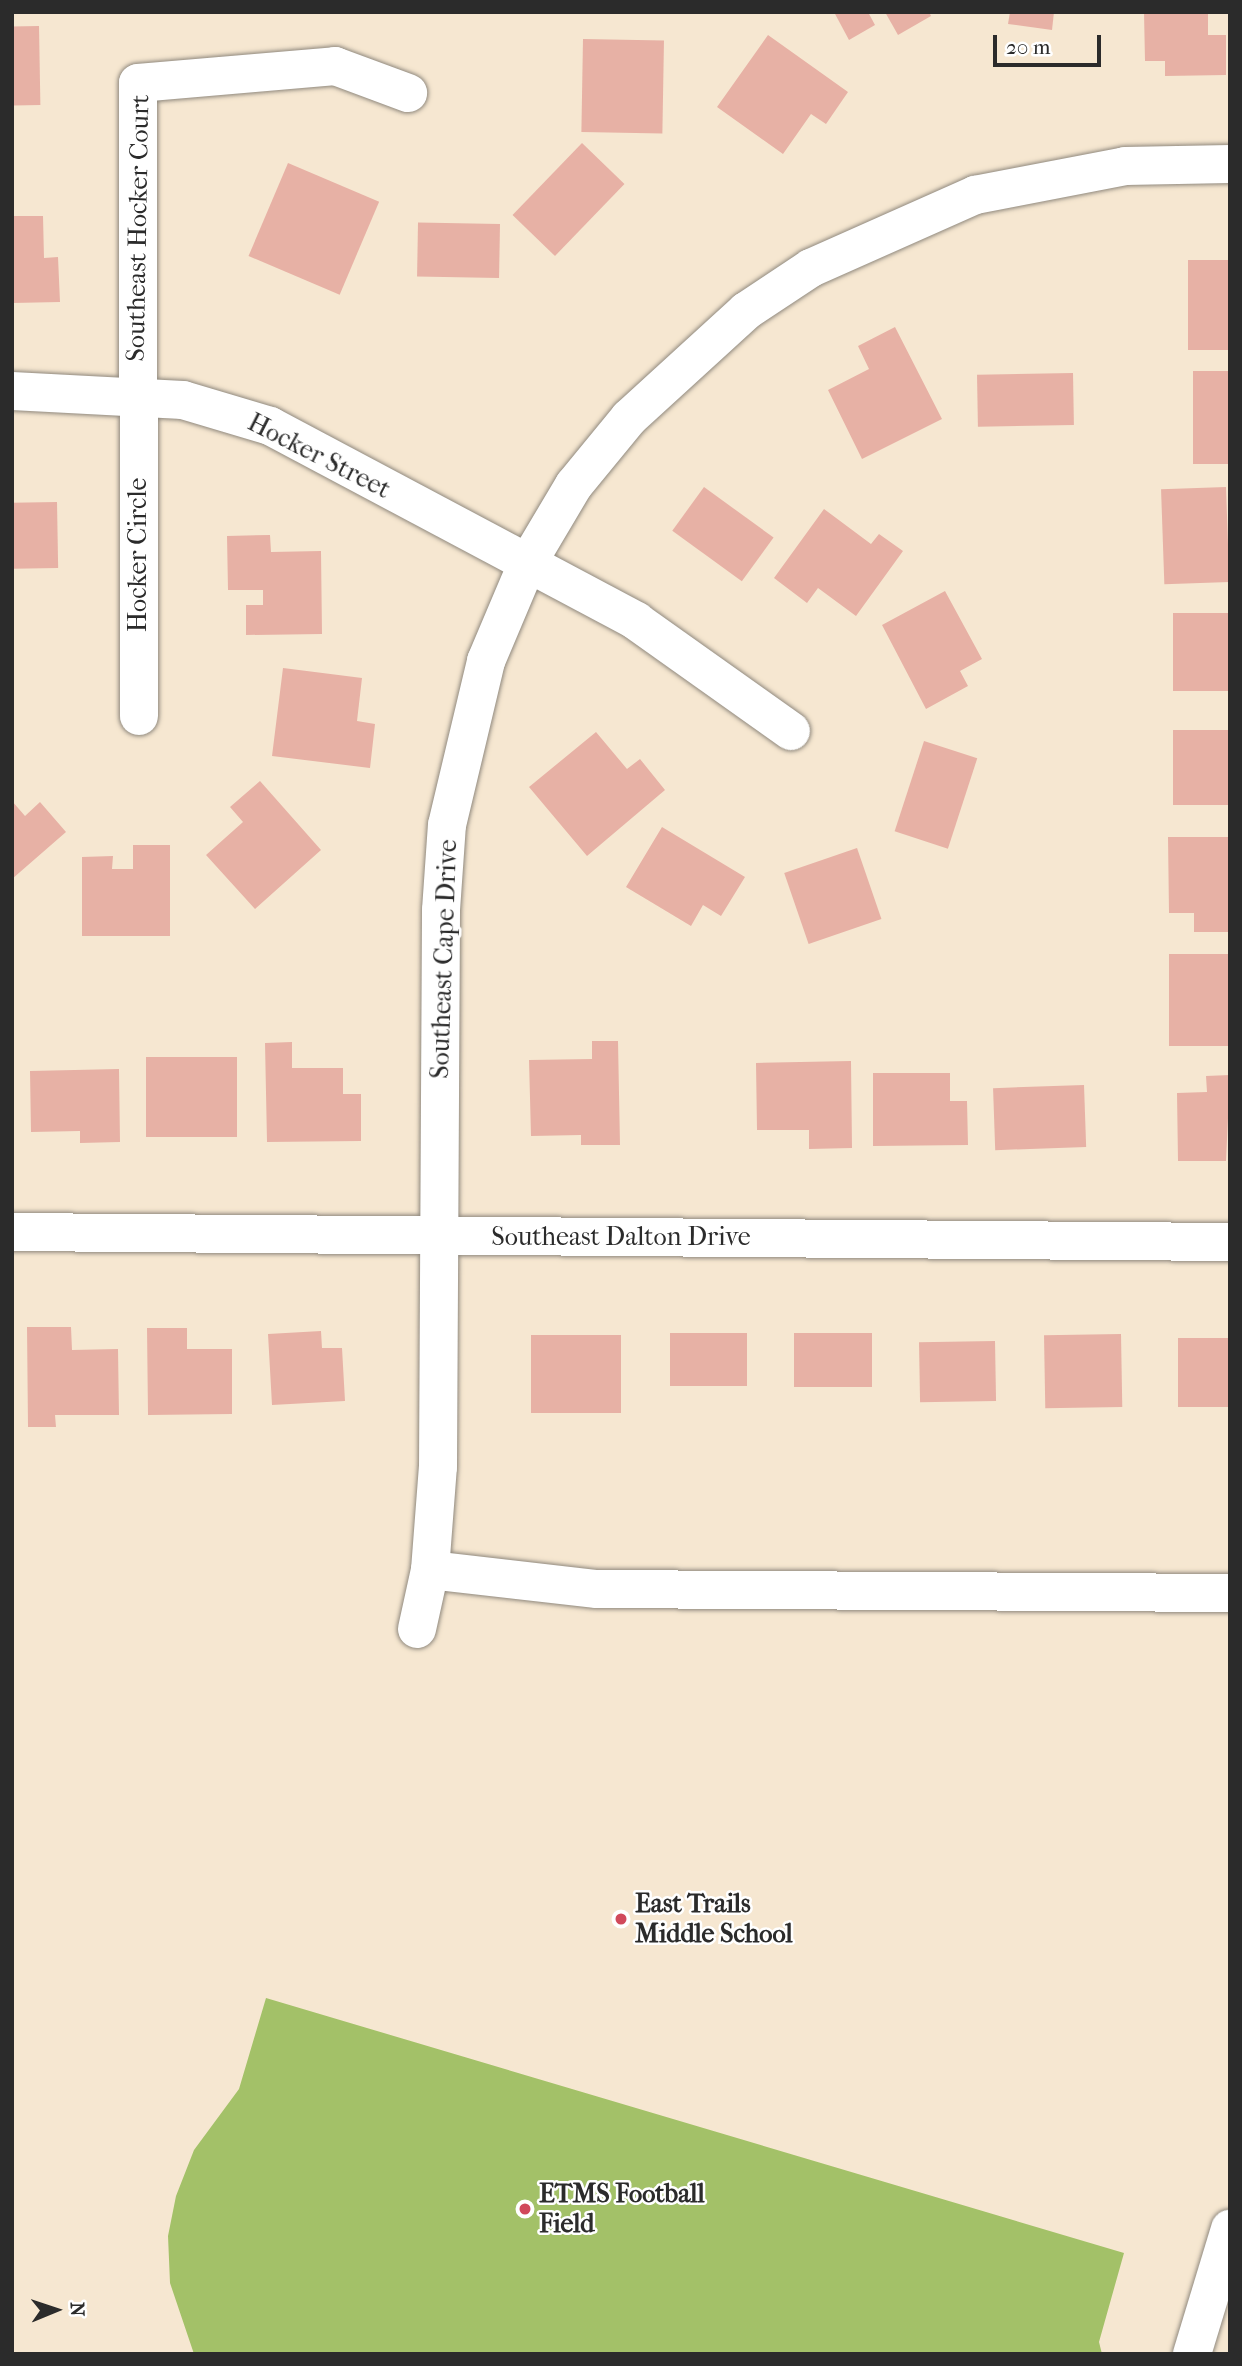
<!DOCTYPE html>
<html>
<head>
<meta charset="utf-8">
<style>
  body { margin:0 }
  #map { position:relative; width:1242px; height:2366px; overflow:hidden; background:#f6e7d1; font-family:"IM FELL French Canon",serif }
  div>[style] { position:absolute }
  .green>* { inset:0; background:#a3c168 }
  .building>* { inset:0; background:#e7b1a5; transform-origin:0 0 }
  .roads { filter:drop-shadow(0 0 2px #90897e) drop-shadow(0 0 2px #90897e) }
  .minor>* { height:38px; margin:-19px; padding:0 19px; transform-origin:19px; border-radius:19px; background:#fff }
  .dots>* { width:19px; height:19px; translate:-50% -50%; box-sizing:border-box; border:4px solid #fff; border-radius:50% }
  span { translate:-50% -50%; white-space:nowrap; text-align:center; line-height:1.15; -webkit-text-stroke:5px #fff; paint-order:stroke }
  .street-label { font-size:26px; color:#2b2b2b }
  .poi-label { font-size:26px; color:#2b2b2b; font-weight:700 }
  .left { translate:0 -50%; text-align:left }
  .frame { position:absolute; inset:0; border:14px solid #2b2b2b; pointer-events:none }
  .north { position:absolute; left:21px; top:2275px; width:70px; height:70px; -webkit-text-stroke:5px #fff; paint-order:stroke; rotate:88deg; font-size:19px; font-weight:700; line-height:28px; text-align:center; color:#2b2b2b }
  .north::after { content:''; display:block; margin:auto; width:24px; height:32px; background:#2b2b2b; clip-path:polygon(50% 0,100% 100%,50% 72%,0 100%) }
  .scale { position:absolute; left:993px; top:35px; width:108px; height:32px; box-sizing:border-box; border:4px solid #2b2b2b; border-top:0; padding-left:9px; font-size:21px; line-height:24px; white-space:nowrap; color:#2b2b2b; -webkit-text-stroke:5px #fff; paint-order:stroke }
</style>
</head>
<body>
<div id="map">
  <div class="green">
    <div style="clip-path:polygon(266px 1998px,1124px 2253px,1099px 2342px,1102px 2354px,194px 2354px,170px 2283px,168px 2236px,176px 2196px,194px 2150px,239px 2089px)"></div>
  </div>
  <div class="building">
    <div style="clip-path:polygon(834px 12px,868px 12px,875px 25px,849px 40px)"></div>
    <div style="clip-path:polygon(885px 12px,929px 12px,931px 16px,898px 35px)"></div>
    <div style="clip-path:polygon(1010px 12px,1054px 12px,1052px 30px,1008px 24px)"></div>
    <div style="clip-path:polygon(1144px 12px,1208px 12px,1208px 35px,1226px 35px,1226px 75px,1165px 76px,1165px 61px,1145px 61px)"></div>
    <div style="left:39px;top:26px;width:79px;height:27px;rotate:89deg"></div>
    <div style="clip-path:polygon(768px 35px,848px 92px,826px 124px,811px 114px,783px 154px,717px 107px)"></div>
    <div style="left:583px;top:39px;width:81px;height:93px;rotate:1deg"></div>
    <div style="left:582px;top:143px;width:59px;height:100px;rotate:44deg"></div>
    <div style="left:288px;top:163px;width:99px;height:101px;rotate:23deg"></div>
    <div style="clip-path:polygon(12px 216px,43px 216px,44px 258px,58px 257px,60px 302px,12px 303px)"></div>
    <div style="left:500px;top:224px;width:54px;height:82px;rotate:91deg"></div>
    <div style="left:1230px;top:260px;width:90px;height:42px;rotate:90deg"></div>
    <div style="clip-path:polygon(895px 327px,942px 419px,862px 459px,828px 390px,869px 369px,858px 346px)"></div>
    <div style="left:1230px;top:371px;width:93px;height:37px;rotate:90deg"></div>
    <div style="left:1073px;top:373px;width:52px;height:96px;rotate:89deg"></div>
    <div style="left:704px;top:487px;width:86px;height:54px;rotate:36deg"></div>
    <div style="left:1226px;top:487px;width:95px;height:65px;rotate:88deg"></div>
    <div style="left:57px;top:502px;width:66px;height:45px;rotate:89deg"></div>
    <div style="clip-path:polygon(824px 509px,871px 544px,879px 534px,903px 551px,856px 616px,818px 588px,807px 603px,774px 578px)"></div>
    <div style="clip-path:polygon(270px 535px,271px 552px,321px 551px,322px 634px,246px 635px,246px 605px,263px 605px,263px 590px,228px 590px,227px 536px)"></div>
    <div style="clip-path:polygon(945px 591px,982px 659px,960px 671px,968px 686px,926px 709px,882px 625px)"></div>
    <div style="left:1173px;top:613px;width:57px;height:78px"></div>
    <div style="clip-path:polygon(283px 668px,362px 678px,357px 721px,375px 724px,370px 768px,272px 756px)"></div>
    <div style="left:1230px;top:730px;width:75px;height:57px;rotate:90deg"></div>
    <div style="clip-path:polygon(596px 732px,627px 769px,640px 759px,665px 790px,587px 856px,529px 787px)"></div>
    <div style="left:924px;top:741px;width:56px;height:95px;rotate:18deg"></div>
    <div style="clip-path:polygon(260px 781px,321px 850px,255px 909px,206px 855px,243px 822px,230px 807px)"></div>
    <div style="clip-path:polygon(12px 801px,25px 816px,40px 802px,66px 832px,12px 879px)"></div>
    <div style="clip-path:polygon(662px 827px,745px 877px,721px 916px,703px 905px,691px 926px,626px 887px)"></div>
    <div style="clip-path:polygon(1168px 837px,1230px 837px,1230px 932px,1194px 932px,1194px 913px,1169px 913px)"></div>
    <div style="clip-path:polygon(133px 845px,170px 845px,170px 936px,82px 936px,82px 857px,113px 856px,112px 869px,133px 869px)"></div>
    <div style="left:857px;top:848px;width:75px;height:77px;rotate:71deg"></div>
    <div style="left:1230px;top:954px;width:92px;height:61px;rotate:90deg"></div>
    <div style="clip-path:polygon(592px 1041px,618px 1041px,620px 1145px,581px 1145px,581px 1135px,531px 1136px,529px 1060px,592px 1059px)"></div>
    <div style="clip-path:polygon(292px 1042px,292px 1068px,343px 1068px,343px 1094px,361px 1094px,361px 1141px,267px 1142px,265px 1043px)"></div>
    <div style="left:146px;top:1057px;width:91px;height:80px"></div>
    <div style="clip-path:polygon(851px 1061px,852px 1148px,809px 1149px,809px 1130px,757px 1130px,756px 1063px)"></div>
    <div style="clip-path:polygon(119px 1069px,120px 1142px,80px 1143px,80px 1131px,31px 1132px,30px 1071px)"></div>
    <div style="clip-path:polygon(873px 1073px,950px 1073px,950px 1101px,967px 1101px,968px 1145px,873px 1146px)"></div>
    <div style="clip-path:polygon(1230px 1075px,1226px 1161px,1178px 1161px,1177px 1093px,1207px 1092px,1206px 1076px)"></div>
    <div style="left:1084px;top:1085px;width:62px;height:91px;rotate:88deg"></div>
    <div style="clip-path:polygon(27px 1327px,71px 1327px,72px 1350px,118px 1349px,119px 1415px,55px 1415px,56px 1427px,28px 1427px)"></div>
    <div style="clip-path:polygon(147px 1328px,187px 1328px,187px 1349px,232px 1349px,232px 1414px,148px 1415px)"></div>
    <div style="clip-path:polygon(321px 1331px,322px 1348px,342px 1348px,345px 1401px,272px 1405px,268px 1334px)"></div>
    <div style="left:670px;top:1333px;width:77px;height:53px"></div>
    <div style="left:872px;top:1333px;width:54px;height:78px;rotate:90deg"></div>
    <div style="left:1121px;top:1334px;width:73px;height:77px;rotate:89deg"></div>
    <div style="left:531px;top:1335px;width:90px;height:78px"></div>
    <div style="left:1230px;top:1338px;width:69px;height:52px;rotate:90deg"></div>
    <div style="left:995px;top:1341px;width:60px;height:76px;rotate:89deg"></div>
  </div>
  <div class="roads">
    <div class="minor">
      <div style="left:12px;top:391px;width:171px;rotate:3deg"></div>
      <div style="left:183px;top:400px;width:91px;rotate:16.6deg"></div>
      <div style="left:270px;top:426px;width:415px;rotate:28deg"></div>
      <div style="left:636px;top:621px;width:190px;rotate:35.4deg"></div>
      <div style="left:139px;top:716px;width:633px;rotate:-90.09deg"></div>
      <div style="left:138px;top:83px;width:198px;rotate:-4.9deg"></div>
      <div style="left:335px;top:66px;width:78px;rotate:20.3deg"></div>
      <div style="left:12px;top:1232px;width:1218px;rotate:0.47deg"></div>
      <div style="left:430px;top:1570px;width:168px;rotate:6.5deg"></div>
      <div style="left:597px;top:1589px;width:633px;rotate:0.36deg"></div>
      <div style="left:417px;top:1629px;width:60px;rotate:-77.6deg"></div>
      <div style="left:430px;top:1570px;width:103px;rotate:-85.6deg"></div>
      <div style="left:438px;top:1467px;width:557px;rotate:-89.69deg"></div>
      <div style="left:441px;top:910px;width:85px;rotate:-86deg"></div>
      <div style="left:447px;top:825px;width:169px;rotate:-76.6deg"></div>
      <div style="left:486px;top:661px;width:105px;rotate:-67.1deg"></div>
      <div style="left:527px;top:564px;width:92px;rotate:-59.3deg"></div>
      <div style="left:574px;top:485px;width:87px;rotate:-50.6deg"></div>
      <div style="left:629px;top:418px;width:159px;rotate:-42.4deg"></div>
      <div style="left:746px;top:311px;width:78px;rotate:-33.5deg"></div>
      <div style="left:811px;top:268px;width:180px;rotate:-24deg"></div>
      <div style="left:975px;top:195px;width:153px;rotate:-10.9deg"></div>
      <div style="left:1125px;top:166px;width:105px;rotate:-1.1deg"></div>
      <div style="left:1192px;top:2354px;width:131px;rotate:-73.1deg"></div>
    </div>
  </div>
  <div class="dots">
    <div style="left:621px;top:1919px;background:#d1495b"></div>
    <div style="left:525px;top:2209px;background:#d1495b"></div>
  </div>
  <div class="street-label">
    <span style="left:138px;top:228px;rotate:-89deg">Southeast Hocker Court</span>
    <span style="left:319px;top:456px;rotate:27deg">Hocker Street</span>
    <span style="left:138px;top:555px;rotate:-90deg">Hocker Circle</span>
    <span style="left:444px;top:959px;rotate:-88deg">Southeast Cape Drive</span>
    <span style="left:621px;top:1237px">Southeast Dalton Drive</span>
  </div>
  <div class="poi-label">
    <span class="left" style="left:635px;top:1919px">East Trails<br>Middle School</span>
    <span class="left" style="left:539px;top:2209px">ETMS Football<br>Field</span>
  </div>
  <div class="frame"></div>
  <div class="north">N</div>
  <div class="scale">20 m</div>
</div>
</body>
</html>
